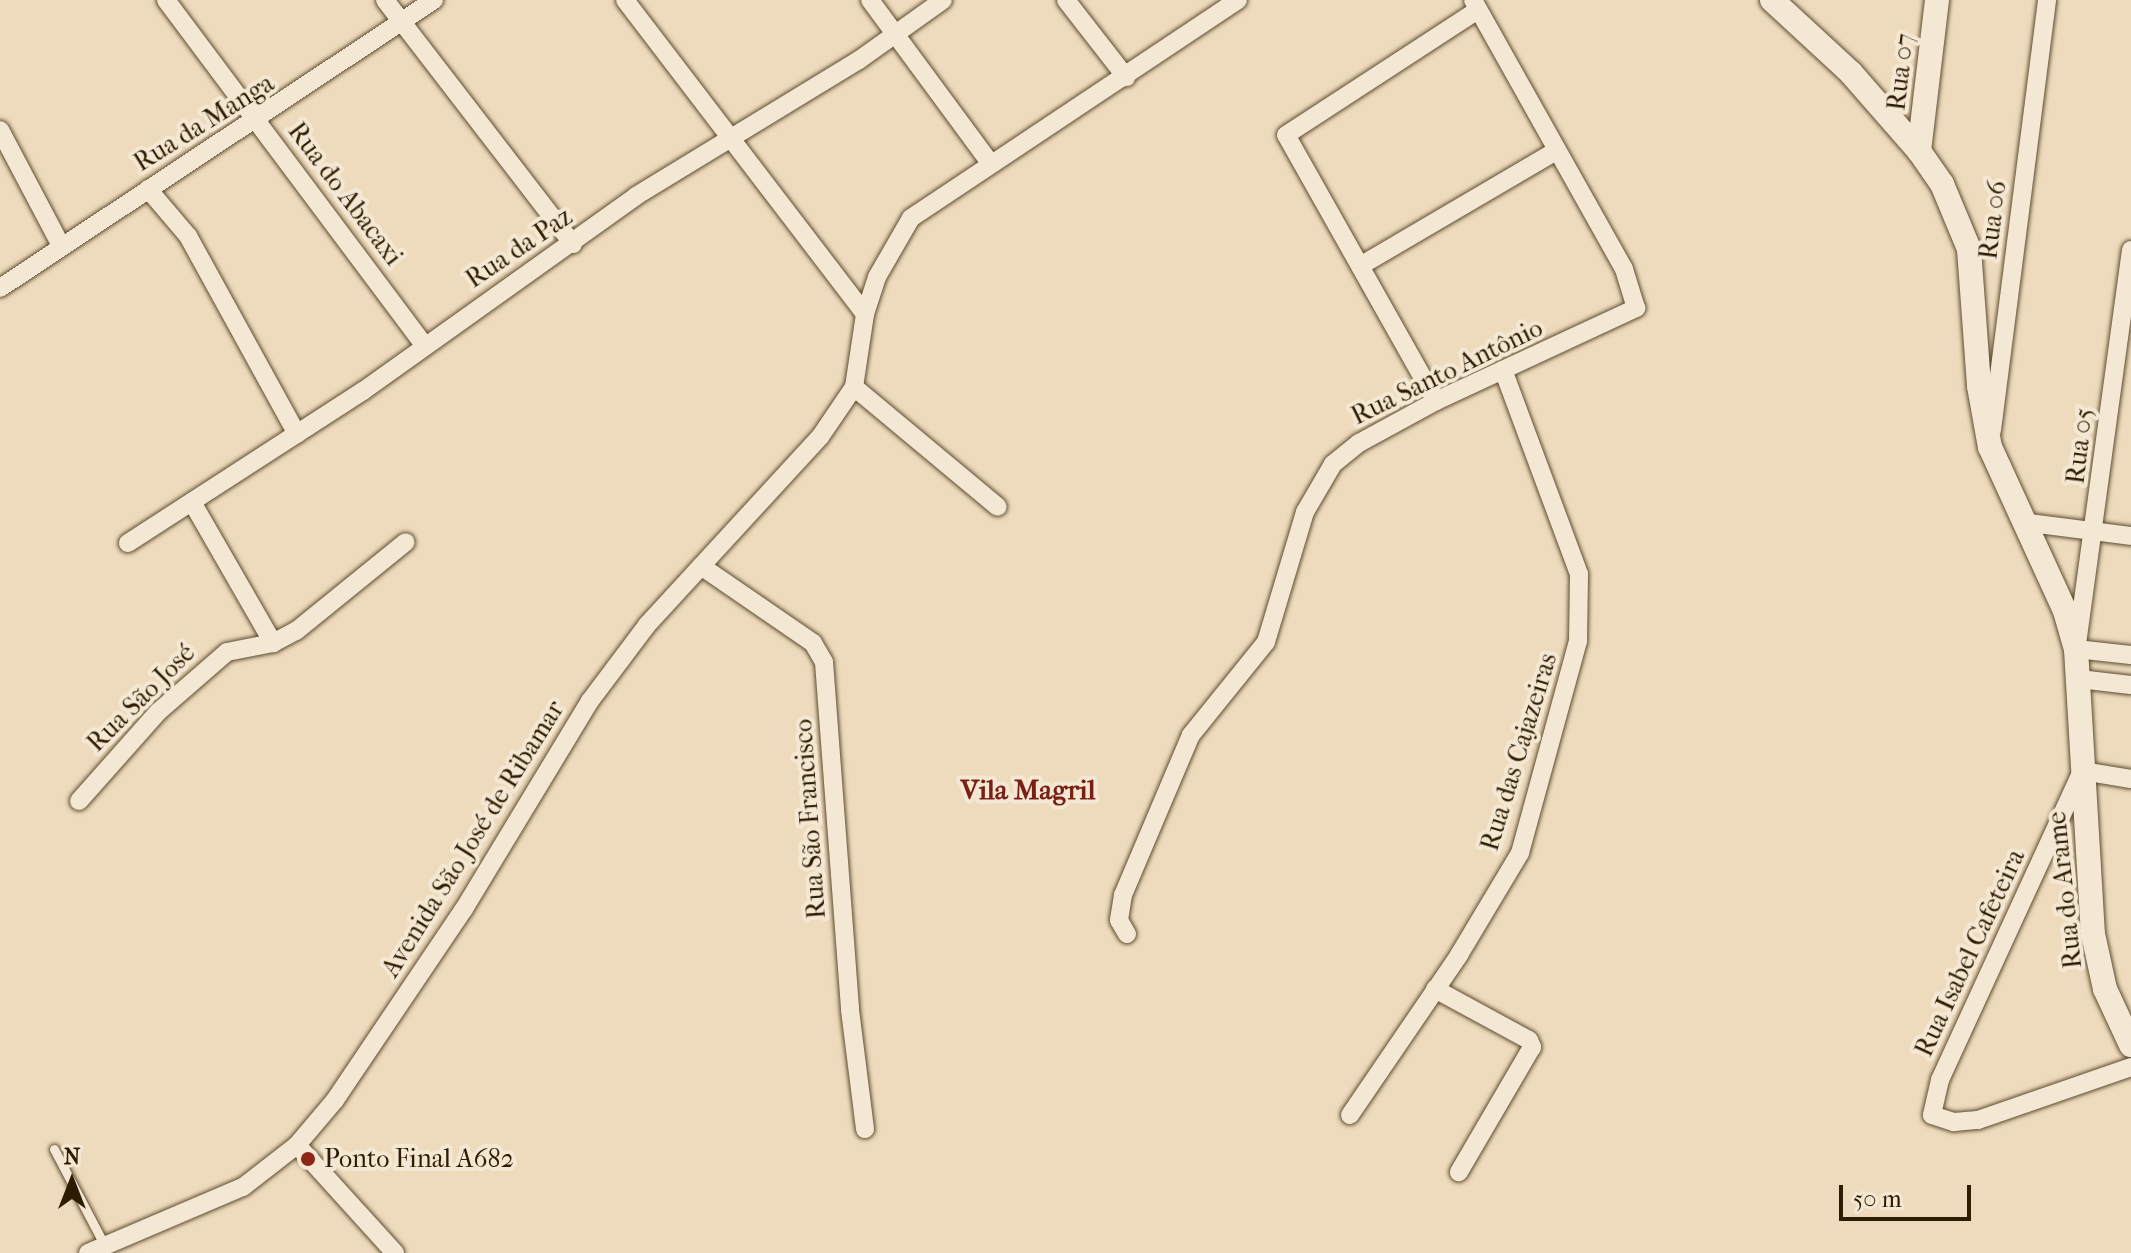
<!DOCTYPE html>
<html>
<head>
<meta charset="utf-8">
<style>
  body { margin:0 }
  #map { position:relative; width:2131px; height:1253px; overflow:hidden; background:#eedbbd; font-family:"IM FELL French Canon",serif }
  div>[style] { position:absolute }
  .roads { filter:drop-shadow(0 0 2px #5e4c30) drop-shadow(0 0 2px #5e4c30) }
  .lane>* { height:9px; margin:-4.5px; padding:0 4.5px; transform-origin:4.5px; border-radius:4.5px; background:#f4e8d4 }
  .street>* { height:18px; margin:-9px; padding:0 9px; transform-origin:9px; border-radius:9px; background:#f4e8d4 }
  .secondary>* { height:24px; margin:-12px; padding:0 12px; transform-origin:12px; border-radius:12px; background:#f4e8d4 }
  .dots>* { width:22px; height:22px; translate:-50% -50%; box-sizing:border-box; border:4px solid #f4e8d4; border-radius:50% }
  span { translate:-50% -50%; white-space:nowrap; text-align:center; line-height:1.15; -webkit-text-stroke:8px #f4e8d4; paint-order:stroke }
  .street-label { font-size:26px; color:#2e1c01 }
  .poi-label { font-size:26px; color:#2e1c01 }
  .left { translate:0 -50%; text-align:left }
  .neighbourhood-label { font-size:28px; color:#7a1f14; font-weight:700 }
  .north { position:absolute; left:32px; top:1141px; width:80px; height:80px; -webkit-text-stroke:6px #f4e8d4; paint-order:stroke; rotate:0deg; font-size:22px; font-weight:700; line-height:32px; text-align:center; color:#2e1c01 }
  .north::after { content:''; display:block; margin:auto; width:28px; height:36px; background:#2e1c01; clip-path:polygon(50% 0,100% 100%,50% 72%,0 100%) }
  .scale { position:absolute; left:1839px; top:1185px; width:132px; height:36px; box-sizing:border-box; border:4px solid #2e1c01; border-top:0; padding-left:10px; font-size:24px; line-height:28px; white-space:nowrap; color:#2e1c01; -webkit-text-stroke:6px #f4e8d4; paint-order:stroke }
</style>
</head>
<body>
<div id="map">
  <div class="roads">
    <div class="lane">
      <div style="left:54px;top:1149px;width:110px;rotate:62.3deg"></div>
    </div>
    <div class="street">
      <div style="left:166px;top:0;width:429px;rotate:53.2deg"></div>
      <div style="left:385px;top:0;width:308px;rotate:52.4deg"></div>
      <div style="left:625px;top:0;width:395px;rotate:52.6deg"></div>
      <div style="left:870px;top:0;width:202px;rotate:53.6deg"></div>
      <div style="left:1066px;top:0;width:98px;rotate:52.1deg"></div>
      <div style="left:0;top:130px;width:129px;rotate:62.2deg"></div>
      <div style="left:148px;top:189px;width:62px;rotate:49.6deg"></div>
      <div style="left:188px;top:236px;width:226px;rotate:61.2deg"></div>
      <div style="left:2131px;top:250px;width:403px;rotate:97.8deg"></div>
      <div style="left:2076px;top:649px;width:55px;rotate:6.2deg"></div>
      <div style="left:1360px;top:266px;width:227px;rotate:-30.4deg"></div>
      <div style="left:0;top:288px;width:521px;rotate:-33.57deg"></div>
      <div style="left:854px;top:387px;width:187px;rotate:39.8deg"></div>
      <div style="left:1436px;top:401px;width:305px;rotate:-119.4deg"></div>
      <div style="left:1286px;top:135px;width:229px;rotate:-33.1deg"></div>
      <div style="left:1992px;top:430px;width:434px;rotate:-82.7deg"></div>
      <div style="left:192px;top:502px;width:163px;rotate:60.1deg"></div>
      <div style="left:2022px;top:522px;width:110px;rotate:7.3deg"></div>
      <div style="left:128px;top:543px;width:280px;rotate:-32.9deg"></div>
      <div style="left:363px;top:391px;width:335px;rotate:-35.5deg"></div>
      <div style="left:636px;top:196px;width:261px;rotate:-31.4deg"></div>
      <div style="left:859px;top:60px;width:103px;rotate:-35.5deg"></div>
      <div style="left:701px;top:566px;width:136px;rotate:34.5deg"></div>
      <div style="left:813px;top:643px;width:22px;rotate:60deg"></div>
      <div style="left:824px;top:662px;width:349px;rotate:85.7deg"></div>
      <div style="left:850px;top:1010px;width:120px;rotate:82.8deg"></div>
      <div style="left:2079px;top:679px;width:52px;rotate:6.6deg"></div>
      <div style="left:2131px;top:779px;width:50px;rotate:-170.7deg"></div>
      <div style="left:2082px;top:771px;width:340px;rotate:114.7deg"></div>
      <div style="left:1940px;top:1080px;width:36px;rotate:103deg"></div>
      <div style="left:1932px;top:1115px;width:23px;rotate:18deg"></div>
      <div style="left:1954px;top:1122px;width:24px;rotate:-5deg"></div>
      <div style="left:1978px;top:1120px;width:162px;rotate:-19.1deg"></div>
      <div style="left:79px;top:801px;width:119px;rotate:-48.4deg"></div>
      <div style="left:158px;top:712px;width:91px;rotate:-41deg"></div>
      <div style="left:227px;top:652px;width:47px;rotate:-11.1deg"></div>
      <div style="left:273px;top:643px;width:26px;rotate:-28deg"></div>
      <div style="left:296px;top:631px;width:141px;rotate:-39deg"></div>
      <div style="left:1127px;top:934px;width:16px;rotate:-120deg"></div>
      <div style="left:1119px;top:920px;width:25px;rotate:-81deg"></div>
      <div style="left:1123px;top:895px;width:174px;rotate:-67deg"></div>
      <div style="left:1191px;top:735px;width:119px;rotate:-51.1deg"></div>
      <div style="left:1266px;top:642px;width:136px;rotate:-73.3deg"></div>
      <div style="left:1305px;top:512px;width:56px;rotate:-59.7deg"></div>
      <div style="left:1333px;top:464px;width:33px;rotate:-39deg"></div>
      <div style="left:1359px;top:443px;width:88px;rotate:-28.6deg"></div>
      <div style="left:1436px;top:401px;width:221px;rotate:-24.9deg"></div>
      <div style="left:1636px;top:308px;width:41px;rotate:-107.1deg"></div>
      <div style="left:1624px;top:269px;width:308px;rotate:-119.3deg"></div>
      <div style="left:1435px;top:989px;width:107px;rotate:28.5deg"></div>
      <div style="left:1529px;top:1040px;width:8px;rotate:67deg"></div>
      <div style="left:1532px;top:1047px;width:145px;rotate:120.3deg"></div>
      <div style="left:1350px;top:1115px;width:194px;rotate:-55.7deg"></div>
      <div style="left:1459px;top:955px;width:119px;rotate:-59.1deg"></div>
      <div style="left:1520px;top:853px;width:220px;rotate:-74.7deg"></div>
      <div style="left:1578px;top:641px;width:67px;rotate:-89.1deg"></div>
      <div style="left:1579px;top:574px;width:218px;rotate:-110.4deg"></div>
      <div style="left:297px;top:1145px;width:146px;rotate:47.8deg"></div>
      <div style="left:88px;top:1253px;width:168px;rotate:-23.1deg"></div>
      <div style="left:243px;top:1187px;width:68px;rotate:-37.9deg"></div>
      <div style="left:297px;top:1145px;width:59px;rotate:-49.8deg"></div>
      <div style="left:335px;top:1100px;width:230px;rotate:-56deg"></div>
      <div style="left:464px;top:909px;width:243px;rotate:-58.8deg"></div>
      <div style="left:590px;top:701px;width:95px;rotate:-53.1deg"></div>
      <div style="left:647px;top:625px;width:255px;rotate:-47.4deg"></div>
      <div style="left:820px;top:437px;width:60px;rotate:-55.8deg"></div>
      <div style="left:854px;top:387px;width:74px;rotate:-81.4deg"></div>
      <div style="left:865px;top:314px;width:39px;rotate:-72deg"></div>
      <div style="left:877px;top:277px;width:68px;rotate:-60deg"></div>
      <div style="left:911px;top:218px;width:393px;rotate:-33.7deg"></div>
    </div>
    <div class="secondary">
      <div style="left:1772px;top:0;width:108px;rotate:42.7deg"></div>
      <div style="left:1851px;top:73px;width:103px;rotate:48.9deg"></div>
      <div style="left:1919px;top:151px;width:40px;rotate:55.1deg"></div>
      <div style="left:1942px;top:184px;width:70px;rotate:67.4deg"></div>
      <div style="left:1969px;top:249px;width:137px;rotate:85.8deg"></div>
      <div style="left:1979px;top:386px;width:62px;rotate:79.8deg"></div>
      <div style="left:1990px;top:447px;width:180px;rotate:65.4deg"></div>
      <div style="left:2065px;top:611px;width:40px;rotate:74deg"></div>
      <div style="left:2076px;top:649px;width:286px;rotate:86.6deg"></div>
      <div style="left:2093px;top:934px;width:56px;rotate:77.7deg"></div>
      <div style="left:2105px;top:989px;width:62px;rotate:65.1deg"></div>
      <div style="left:1919px;top:151px;width:152px;rotate:-83.2deg"></div>
    </div>
  </div>
  <div class="dots">
    <div style="left:308px;top:1159px;background:#8f2418"></div>
  </div>
  <div class="street-label">
    <span style="left:1901px;top:72px;rotate:-83deg">Rua 07</span>
    <span style="left:204px;top:123px;rotate:-32deg">Rua da Manga</span>
    <span style="left:345px;top:194px;rotate:53deg">Rua do Abacaxi</span>
    <span style="left:1993px;top:220px;rotate:-83deg">Rua 06</span>
    <span style="left:519px;top:248px;rotate:-34deg">Rua da Paz</span>
    <span style="left:1447px;top:372px;rotate:-26deg">Rua Santo Antônio</span>
    <span style="left:2080px;top:446px;rotate:-83deg">Rua 05</span>
    <span style="left:141px;top:698px;rotate:-45deg">Rua São José</span>
    <span style="left:1519px;top:752px;rotate:-73deg">Rua das Cajazeiras</span>
    <span style="left:810px;top:819px;rotate:-94deg">Rua São Francisco</span>
    <span style="left:473px;top:839px;rotate:-58deg">Avenida São José de Ribamar</span>
    <span style="left:2065px;top:890px;rotate:-96deg">Rua do Arame</span>
    <span style="left:1970px;top:953px;rotate:-65deg">Rua Isabel Cafeteira</span>
  </div>
  <div class="poi-label">
    <span class="left" style="left:324px;top:1159px">Ponto Final A682</span>
  </div>
  <div class="neighbourhood-label">
    <span style="left:1028px;top:790px">Vila Magril</span>
  </div>
  <div class="north">N</div>
  <div class="scale">50 m</div>
</div>
</body>
</html>
